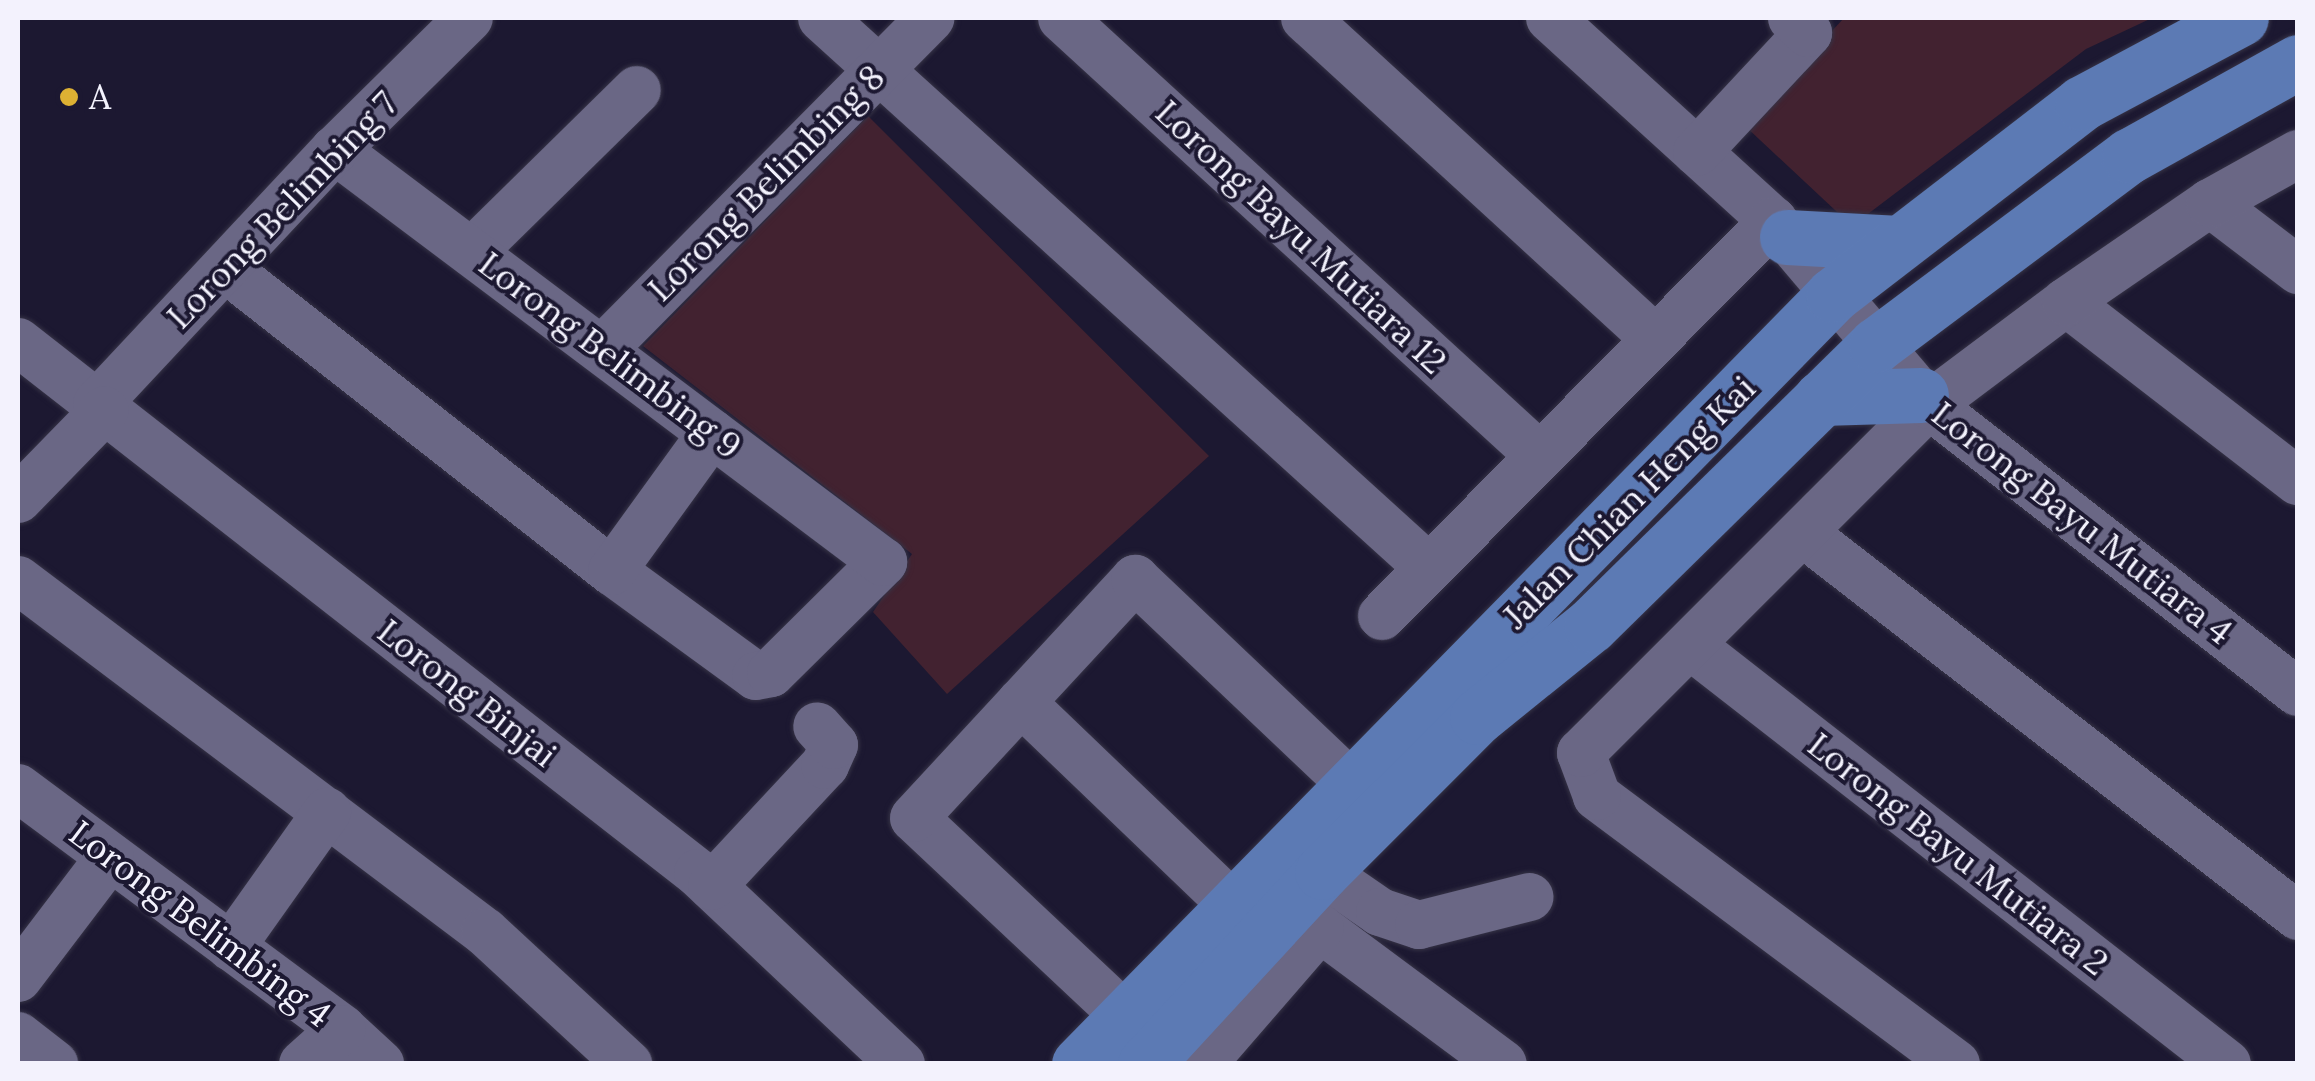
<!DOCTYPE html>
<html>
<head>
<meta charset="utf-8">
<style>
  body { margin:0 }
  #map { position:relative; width:2315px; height:1081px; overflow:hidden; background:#1c1831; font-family:Lora,serif }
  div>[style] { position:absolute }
  .green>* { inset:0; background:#422230 }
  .roads { filter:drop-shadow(0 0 2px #363346) drop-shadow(0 0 2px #363346) }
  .minor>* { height:48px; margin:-24px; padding:0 24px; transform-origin:24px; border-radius:24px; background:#6a6785 }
  .major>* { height:55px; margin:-27.5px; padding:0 27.5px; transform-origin:27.5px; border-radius:27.5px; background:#5c7ab4 }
  .dots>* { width:28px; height:28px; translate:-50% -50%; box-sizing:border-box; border:5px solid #1c1831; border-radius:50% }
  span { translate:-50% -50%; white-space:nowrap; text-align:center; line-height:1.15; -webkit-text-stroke:8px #1c1831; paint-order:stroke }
  .poi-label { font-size:35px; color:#f3f2fd }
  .left { translate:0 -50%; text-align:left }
  .street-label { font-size:35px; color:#f3f2fd }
  .frame { position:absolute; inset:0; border:20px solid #f3f2fd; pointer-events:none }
</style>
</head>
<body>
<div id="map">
  <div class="green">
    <div style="clip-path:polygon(1844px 18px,2152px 18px,2086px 49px,1852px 226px,1744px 125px)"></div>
    <div style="clip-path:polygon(868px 116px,1209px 456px,947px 694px,873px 612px,912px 554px,643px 346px)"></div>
  </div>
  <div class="roads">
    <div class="minor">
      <div style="left:822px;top:18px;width:819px;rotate:42.18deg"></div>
      <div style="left:1062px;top:18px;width:648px;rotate:42.5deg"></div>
      <div style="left:1305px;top:18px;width:475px;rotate:42.5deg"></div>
      <div style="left:1550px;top:18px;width:302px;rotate:42.3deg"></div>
      <div style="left:1773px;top:221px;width:241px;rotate:49.7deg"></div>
      <div style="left:1929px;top:405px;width:467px;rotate:37.9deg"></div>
      <div style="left:1697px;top:152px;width:163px;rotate:-47deg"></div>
      <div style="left:1808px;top:33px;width:22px;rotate:-137deg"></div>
      <div style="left:2210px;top:203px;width:111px;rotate:37.3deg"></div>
      <div style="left:472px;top:252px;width:231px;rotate:-44.5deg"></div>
      <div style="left:225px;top:268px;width:492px;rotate:38.1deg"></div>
      <div style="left:612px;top:571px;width:178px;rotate:36.1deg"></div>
      <div style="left:756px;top:676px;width:15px;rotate:-11deg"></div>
      <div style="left:771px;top:673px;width:158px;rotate:-44.7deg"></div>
      <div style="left:883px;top:562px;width:686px;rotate:-143.06deg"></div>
      <div style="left:2066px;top:302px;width:293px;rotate:37.7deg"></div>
      <div style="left:18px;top:342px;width:863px;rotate:37.99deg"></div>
      <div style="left:698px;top:873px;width:279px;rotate:43.3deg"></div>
      <div style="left:602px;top:350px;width:467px;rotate:-45.3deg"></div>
      <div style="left:97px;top:404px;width:348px;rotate:-46.9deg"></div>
      <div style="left:335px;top:150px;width:188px;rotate:-44.6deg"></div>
      <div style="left:18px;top:499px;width:124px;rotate:-45.7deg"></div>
      <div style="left:1803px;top:533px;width:626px;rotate:37.73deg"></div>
      <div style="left:612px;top:571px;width:170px;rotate:-54.1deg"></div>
      <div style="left:18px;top:580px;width:585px;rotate:37.01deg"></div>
      <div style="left:485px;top:932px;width:195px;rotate:42.7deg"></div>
      <div style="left:1382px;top:616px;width:556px;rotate:-45.29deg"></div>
      <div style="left:1690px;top:645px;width:681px;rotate:37.96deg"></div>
      <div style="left:1021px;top:702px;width:294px;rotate:43.8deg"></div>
      <div style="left:18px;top:788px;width:404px;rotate:36.6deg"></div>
      <div style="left:342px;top:1029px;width:52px;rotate:42.6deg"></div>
      <div style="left:1322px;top:872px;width:70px;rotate:34.6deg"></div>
      <div style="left:1380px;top:912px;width:41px;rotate:18.4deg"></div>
      <div style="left:1419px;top:925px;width:114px;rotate:-14.2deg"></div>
      <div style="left:712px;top:886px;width:166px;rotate:-47deg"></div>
      <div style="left:825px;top:765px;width:22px;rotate:-66deg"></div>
      <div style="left:834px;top:745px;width:25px;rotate:-132deg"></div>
      <div style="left:1290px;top:906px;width:265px;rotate:36.6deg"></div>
      <div style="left:231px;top:947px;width:166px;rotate:-54.6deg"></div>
      <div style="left:18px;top:978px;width:152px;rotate:-52.8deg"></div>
      <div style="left:1125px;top:1016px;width:289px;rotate:-136.8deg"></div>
      <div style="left:914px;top:818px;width:326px;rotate:-47.2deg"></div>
      <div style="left:1135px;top:579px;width:298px;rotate:43.5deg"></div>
      <div style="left:18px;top:1036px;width:46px;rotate:37.9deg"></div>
      <div style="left:303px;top:1064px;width:52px;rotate:-41.9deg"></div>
      <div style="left:1202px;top:1064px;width:180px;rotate:-49.1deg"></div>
      <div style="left:1956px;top:1064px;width:448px;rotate:-143.3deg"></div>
      <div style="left:1597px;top:796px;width:46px;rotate:-110.4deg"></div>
      <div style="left:1581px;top:753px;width:492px;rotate:-45deg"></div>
      <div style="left:1929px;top:405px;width:171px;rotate:-36.9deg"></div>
      <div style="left:2066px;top:302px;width:175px;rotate:-34.5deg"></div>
      <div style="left:2210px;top:203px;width:101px;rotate:-29.1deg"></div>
    </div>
    <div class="major">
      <div style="left:1787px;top:237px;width:112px;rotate:3.1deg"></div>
      <div style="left:1821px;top:398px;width:100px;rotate:-1.7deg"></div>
      <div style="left:1079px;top:1064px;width:1077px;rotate:-45.56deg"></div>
      <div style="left:1833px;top:295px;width:314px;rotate:-37.6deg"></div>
      <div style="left:2082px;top:103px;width:180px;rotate:-28.1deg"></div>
      <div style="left:1145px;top:1064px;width:261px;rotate:-47.3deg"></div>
      <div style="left:1322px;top:872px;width:219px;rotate:-45deg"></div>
      <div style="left:1477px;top:717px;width:146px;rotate:-38.9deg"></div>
      <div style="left:1591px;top:625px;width:400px;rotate:-44.5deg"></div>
      <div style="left:1876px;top:345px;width:316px;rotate:-36.8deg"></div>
      <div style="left:2129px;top:156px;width:193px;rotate:-29.1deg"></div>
    </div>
  </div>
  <div class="dots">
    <div style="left:69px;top:97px;background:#ddb133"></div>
  </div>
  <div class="poi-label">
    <span class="left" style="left:89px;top:97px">A</span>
  </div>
  <div class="street-label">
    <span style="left:766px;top:183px;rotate:-45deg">Lorong Belimbing 8</span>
    <span style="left:282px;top:210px;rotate:-46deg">Lorong Belimbing 7</span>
    <span style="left:1301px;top:237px;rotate:43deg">Lorong Bayu Mutiara 12</span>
    <span style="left:610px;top:355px;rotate:37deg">Lorong Belimbing 9</span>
    <span style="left:1629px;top:502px;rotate:-45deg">Jalan Chian Heng Kai</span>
    <span style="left:2082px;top:523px;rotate:38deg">Lorong Bayu Mutiara 4</span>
    <span style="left:467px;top:693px;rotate:38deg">Lorong Binjai</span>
    <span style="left:1958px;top:854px;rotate:38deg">Lorong Bayu Mutiara 2</span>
    <span style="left:200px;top:924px;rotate:37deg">Lorong Belimbing 4</span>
  </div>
  <div class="frame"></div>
</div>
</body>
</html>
